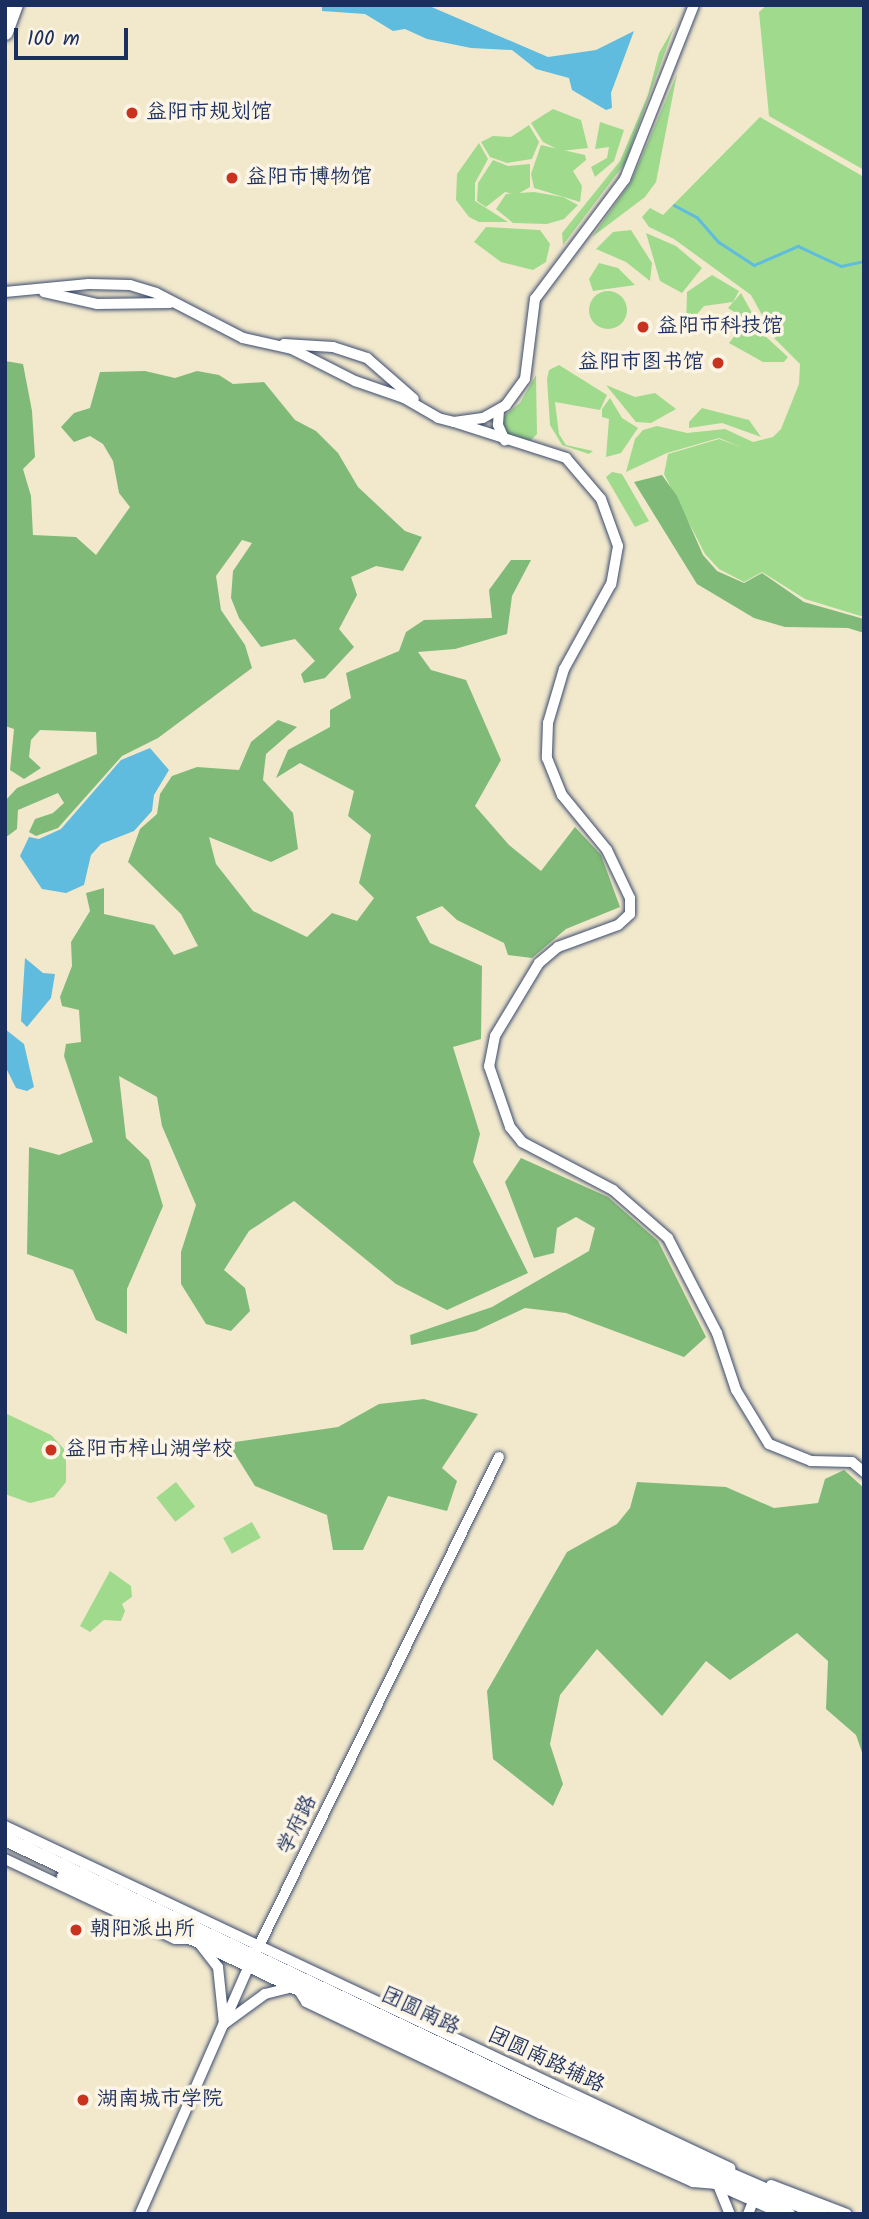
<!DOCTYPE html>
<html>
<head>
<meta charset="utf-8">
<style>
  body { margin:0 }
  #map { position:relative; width:869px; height:2219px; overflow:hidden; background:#f2e9cd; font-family:Kalam,"LXGW WenKai TC",sans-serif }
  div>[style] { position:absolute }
  .green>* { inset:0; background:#a0da8d; transform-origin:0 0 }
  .round { border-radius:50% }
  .forest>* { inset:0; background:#80ba78 }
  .water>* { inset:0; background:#60bcde }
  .stream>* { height:2.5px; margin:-1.25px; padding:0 1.25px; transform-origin:1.25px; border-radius:1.25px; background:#60bcde }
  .roads { filter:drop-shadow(0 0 2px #3b4b6f) drop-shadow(0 0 2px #3b4b6f) }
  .minor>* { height:10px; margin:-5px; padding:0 5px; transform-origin:5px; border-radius:5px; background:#fff }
  .major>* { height:14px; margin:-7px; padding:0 7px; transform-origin:7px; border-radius:7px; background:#fff }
  .highway>* { height:16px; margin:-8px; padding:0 8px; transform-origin:8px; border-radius:8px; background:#fff }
  .dots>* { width:19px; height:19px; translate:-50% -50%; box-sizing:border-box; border:4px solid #fcf5e5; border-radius:50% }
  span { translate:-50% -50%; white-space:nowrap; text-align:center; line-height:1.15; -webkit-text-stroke:7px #fcf5e5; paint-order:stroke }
  .poi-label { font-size:21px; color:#1b2f5e }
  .left { translate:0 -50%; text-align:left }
  .right { translate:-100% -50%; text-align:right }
  .street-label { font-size:21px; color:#1b2f5e }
  .frame { position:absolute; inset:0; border:7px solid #1b2f5e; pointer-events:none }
  .scale { position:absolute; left:14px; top:28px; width:114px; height:32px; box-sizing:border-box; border:4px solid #1b2f5e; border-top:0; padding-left:9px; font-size:21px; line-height:24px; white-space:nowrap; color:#1b2f5e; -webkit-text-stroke:5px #fcf5e5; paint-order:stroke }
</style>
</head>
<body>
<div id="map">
  <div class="green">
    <div style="clip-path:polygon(767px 5px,864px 5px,864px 170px,769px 116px,759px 12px)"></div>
    <div style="clip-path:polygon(674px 27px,625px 163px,563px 245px,562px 233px,620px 161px,648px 95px,659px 53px)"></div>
    <div style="clip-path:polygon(677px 74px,656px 182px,645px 197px,592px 237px,631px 182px)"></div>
    <div style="clip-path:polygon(553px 109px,581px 120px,588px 148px,561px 151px,543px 142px,531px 123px)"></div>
    <div style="clip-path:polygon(760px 117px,864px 177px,864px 617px,805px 599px,762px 572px,744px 582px,719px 569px,705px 554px,664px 474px,668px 454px,719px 439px,741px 447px,719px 438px,667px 453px,626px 472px,635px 439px,643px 430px,657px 426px,687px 433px,725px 429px,753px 442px,773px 437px,781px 429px,799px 384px,800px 364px,775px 339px,751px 295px,674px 239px,649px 227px,642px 217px,650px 208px,663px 215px)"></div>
    <div style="clip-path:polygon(600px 122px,624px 130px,614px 161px,595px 177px,591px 167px,607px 158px,609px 147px,595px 149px)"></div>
    <div style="clip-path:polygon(529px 125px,539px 142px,532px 159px,507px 163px,490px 157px,481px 142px,493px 136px,511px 137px)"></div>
    <div style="clip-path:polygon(479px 143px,488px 159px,475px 183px,475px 201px,508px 222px,479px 222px,469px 217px,456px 200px,457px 174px)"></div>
    <div style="clip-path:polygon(541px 145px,585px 155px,586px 160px,573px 171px,582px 186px,580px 202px,534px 188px,531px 174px)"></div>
    <div style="clip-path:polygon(493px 160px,508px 166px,530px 164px,530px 187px,516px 195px,505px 192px,486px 207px,477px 201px,478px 183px)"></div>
    <div style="clip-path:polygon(534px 192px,563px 197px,578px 205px,564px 219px,547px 224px,513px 223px,496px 209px,506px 194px)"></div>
    <div style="clip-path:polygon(486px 227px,540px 230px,550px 244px,546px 262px,533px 270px,501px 262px,474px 242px)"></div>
    <div style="clip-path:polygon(631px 230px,652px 263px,650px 281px,626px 262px,596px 249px,613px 232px)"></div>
    <div style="clip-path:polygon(646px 233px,676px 246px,702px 268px,682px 293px,660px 281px)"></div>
    <div style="clip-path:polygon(599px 263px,618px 268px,635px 285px,593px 291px,589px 279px)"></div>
    <div style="clip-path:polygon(712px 275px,739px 291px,733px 302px,704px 306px,686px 327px,687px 292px)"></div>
    <div class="round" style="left:589px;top:291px;width:38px;height:38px"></div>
    <div style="clip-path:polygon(741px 293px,764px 335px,788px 357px,784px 362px,763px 362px,729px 343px,747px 320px,728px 308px)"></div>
    <div style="clip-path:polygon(559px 365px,607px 395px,600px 410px,555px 402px,559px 434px,566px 445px,593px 451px,589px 454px,562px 445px,550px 425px,547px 379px,549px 370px)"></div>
    <div style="clip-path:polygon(536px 375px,537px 434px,530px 441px,510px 436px,504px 431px,502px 418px,520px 403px)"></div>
    <div style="clip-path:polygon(606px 385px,635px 397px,655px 393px,676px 409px,651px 423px,636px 422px)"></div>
    <div style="clip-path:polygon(610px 398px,622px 418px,638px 428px,621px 453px,606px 457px,609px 419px,602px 417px,602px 409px)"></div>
    <div style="clip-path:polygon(702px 408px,749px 420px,761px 437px,722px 423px,689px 428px,689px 422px)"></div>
    <div style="clip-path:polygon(612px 472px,622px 474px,649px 521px,635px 527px,606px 477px)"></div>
    <div style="clip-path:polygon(5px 1413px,51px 1435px,66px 1451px,66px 1482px,54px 1497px,30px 1503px,5px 1494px)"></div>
    <div style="left:176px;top:1482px;width:31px;height:25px;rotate:52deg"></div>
    <div style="left:252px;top:1522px;width:18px;height:33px;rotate:61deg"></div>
    <div style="clip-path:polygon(110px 1571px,131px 1586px,132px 1597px,122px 1604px,125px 1611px,121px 1621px,104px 1620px,90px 1632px,80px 1626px)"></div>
  </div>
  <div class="forest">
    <div style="clip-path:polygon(5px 361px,23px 364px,32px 411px,35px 457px,23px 469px,31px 496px,33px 535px,76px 537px,96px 555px,130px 507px,119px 493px,113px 461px,103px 444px,90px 436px,74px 442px,61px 427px,74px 413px,90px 408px,100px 372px,145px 371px,175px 378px,197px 371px,219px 375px,233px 384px,264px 382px,295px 420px,316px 431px,338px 453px,358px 487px,405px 531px,422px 537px,403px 571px,376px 566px,351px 577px,357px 595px,339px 629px,354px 647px,325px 678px,304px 683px,301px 674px,315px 661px,295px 639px,261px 647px,239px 618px,231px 598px,233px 571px,252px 543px,242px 540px,216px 576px,221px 610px,245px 645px,252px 668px,158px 738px,122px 756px,58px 828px,36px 836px,29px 832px,35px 819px,53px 813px,64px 803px,58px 793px,18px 810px,17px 829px,5px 838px,5px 801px,17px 788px,97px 754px,96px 732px,40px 730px,31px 740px,29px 757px,41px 768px,24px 779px,10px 770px,14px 729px,5px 726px)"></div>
    <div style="clip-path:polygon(662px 475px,677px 496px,703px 555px,717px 571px,744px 583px,762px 573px,804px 602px,864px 619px,864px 633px,848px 628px,785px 627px,754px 618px,697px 584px,634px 482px)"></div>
    <div style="clip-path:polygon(511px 560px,531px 560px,512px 596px,507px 634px,455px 649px,418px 652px,431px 670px,466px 680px,501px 760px,475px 806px,509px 845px,541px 871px,575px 827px,601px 855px,620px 907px,566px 929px,532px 958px,508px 955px,504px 943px,457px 920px,442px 906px,416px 917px,430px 943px,482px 966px,481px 1039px,453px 1047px,480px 1134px,473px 1162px,528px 1273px,447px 1310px,396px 1284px,294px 1201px,249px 1231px,224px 1270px,245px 1288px,250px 1311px,231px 1331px,206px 1324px,181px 1284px,181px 1252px,196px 1205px,162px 1126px,157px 1097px,119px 1076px,126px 1138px,149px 1160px,163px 1206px,127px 1289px,127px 1334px,96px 1320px,73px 1270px,27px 1254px,29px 1147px,59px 1155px,93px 1142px,64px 1056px,66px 1044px,81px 1042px,79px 1010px,62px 1006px,60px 997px,72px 966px,71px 942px,90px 911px,86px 893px,104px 888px,104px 914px,154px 925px,174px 955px,198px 946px,181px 914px,128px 862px,140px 829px,157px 814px,160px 794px,172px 776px,197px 767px,239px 770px,251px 742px,278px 720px,297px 727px,266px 754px,263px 780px,293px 813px,298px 849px,271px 862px,209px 837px,216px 864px,253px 911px,307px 937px,332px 913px,357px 921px,374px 898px,359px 883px,371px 835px,348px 816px,354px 791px,300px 763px,276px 778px,288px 750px,330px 727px,330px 710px,351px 698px,346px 673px,399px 651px,406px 632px,424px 620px,492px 618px,489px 590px)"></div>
    <div style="clip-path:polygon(521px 1158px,608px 1197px,658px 1241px,706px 1337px,684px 1357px,566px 1313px,525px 1308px,476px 1331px,411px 1345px,410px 1335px,492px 1307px,589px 1251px,595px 1228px,576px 1217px,557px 1228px,554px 1253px,534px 1258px,505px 1182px)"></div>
    <div style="clip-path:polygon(424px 1399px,478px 1414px,442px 1468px,457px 1481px,447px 1511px,388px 1496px,363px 1550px,333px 1550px,327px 1515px,255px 1486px,228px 1443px,338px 1427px,379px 1404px)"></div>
    <div style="clip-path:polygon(844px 1470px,864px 1488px,864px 1758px,856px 1735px,826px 1709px,828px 1661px,797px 1633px,730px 1680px,706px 1661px,662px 1716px,597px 1649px,560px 1695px,550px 1744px,563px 1784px,553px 1806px,493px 1759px,487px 1691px,567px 1552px,617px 1524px,630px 1508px,637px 1482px,726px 1487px,774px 1508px,818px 1503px,825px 1479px)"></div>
  </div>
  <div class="water">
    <div style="clip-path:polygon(322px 5px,427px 5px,548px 57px,596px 50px,634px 31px,611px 93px,612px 108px,606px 110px,572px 90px,569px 78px,536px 69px,512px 50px,471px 48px,427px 39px,405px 29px,393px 31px,365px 14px,322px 11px)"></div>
    <div style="clip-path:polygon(150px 748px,169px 770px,154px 795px,152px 811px,134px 831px,101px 844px,91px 855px,84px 885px,66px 893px,42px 889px,20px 856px,29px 837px,39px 839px,61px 829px,121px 760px)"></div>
    <div style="clip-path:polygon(25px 958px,43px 973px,55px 974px,51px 998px,27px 1027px,21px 1021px)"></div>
    <div style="clip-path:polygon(5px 1029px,24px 1044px,34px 1087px,27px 1091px,16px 1088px,5px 1066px)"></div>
  </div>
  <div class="stream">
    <div style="left:674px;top:205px;width:26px;rotate:28deg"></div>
    <div style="left:697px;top:217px;width:33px;rotate:49deg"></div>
    <div style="left:719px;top:242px;width:42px;rotate:33.3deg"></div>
    <div style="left:754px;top:265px;width:48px;rotate:-23.4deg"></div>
    <div style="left:798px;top:246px;width:47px;rotate:24.9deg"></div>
    <div style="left:841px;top:266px;width:24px;rotate:-12deg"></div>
  </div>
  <div class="roads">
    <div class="minor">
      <div style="left:5px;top:292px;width:84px;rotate:-5.4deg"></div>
      <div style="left:89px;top:284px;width:41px;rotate:1.4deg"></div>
      <div style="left:130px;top:285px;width:27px;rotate:17deg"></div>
      <div style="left:156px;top:293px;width:98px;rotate:27.3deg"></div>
      <div style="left:243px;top:338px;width:50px;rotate:12.7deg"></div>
      <div style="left:292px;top:349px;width:71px;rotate:26.9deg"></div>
      <div style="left:355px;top:381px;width:52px;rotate:19.1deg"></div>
      <div style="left:404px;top:398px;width:39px;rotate:30deg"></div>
      <div style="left:438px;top:418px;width:16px;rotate:14deg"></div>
      <div style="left:454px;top:422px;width:29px;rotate:-8deg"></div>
      <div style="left:483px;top:418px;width:26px;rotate:-29deg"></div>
      <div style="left:506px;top:405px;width:32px;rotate:-54deg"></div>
      <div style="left:525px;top:379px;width:81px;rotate:-82.9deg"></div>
      <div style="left:535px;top:299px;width:150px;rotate:-53.1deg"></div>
      <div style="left:625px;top:179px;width:187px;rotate:-68.4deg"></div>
      <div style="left:44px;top:292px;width:54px;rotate:12.8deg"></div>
      <div style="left:97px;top:304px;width:73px;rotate:-0.8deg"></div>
      <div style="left:284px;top:344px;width:49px;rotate:3.5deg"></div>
      <div style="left:333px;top:347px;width:36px;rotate:18deg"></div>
      <div style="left:367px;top:358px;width:62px;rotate:41.1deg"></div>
      <div style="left:499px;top:410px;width:15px;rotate:94deg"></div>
      <div style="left:498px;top:425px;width:17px;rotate:66deg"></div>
      <div style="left:454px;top:422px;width:118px;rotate:17.8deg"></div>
      <div style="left:566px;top:458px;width:54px;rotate:49.5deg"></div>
      <div style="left:601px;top:499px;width:50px;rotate:70.1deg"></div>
      <div style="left:618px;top:546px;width:39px;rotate:100deg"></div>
      <div style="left:611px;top:584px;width:97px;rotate:118.9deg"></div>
      <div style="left:564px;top:669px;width:56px;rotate:106.5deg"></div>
      <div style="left:548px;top:723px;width:35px;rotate:92deg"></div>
      <div style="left:547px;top:758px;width:40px;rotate:68deg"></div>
      <div style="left:562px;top:795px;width:71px;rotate:50.7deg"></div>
      <div style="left:607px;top:850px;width:53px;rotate:64.4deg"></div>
      <div style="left:630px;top:898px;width:16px;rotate:90deg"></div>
      <div style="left:630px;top:914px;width:16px;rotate:137deg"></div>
      <div style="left:618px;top:925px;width:64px;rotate:159.9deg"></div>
      <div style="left:558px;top:947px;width:25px;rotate:140deg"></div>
      <div style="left:539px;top:963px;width:85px;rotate:121.1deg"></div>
      <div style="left:495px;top:1036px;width:31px;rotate:101deg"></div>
      <div style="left:489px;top:1066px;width:65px;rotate:71deg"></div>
      <div style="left:510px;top:1127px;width:19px;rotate:51deg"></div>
      <div style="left:522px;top:1142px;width:103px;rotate:27.8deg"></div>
      <div style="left:613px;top:1190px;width:73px;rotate:41.1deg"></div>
      <div style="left:668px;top:1238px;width:107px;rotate:62.7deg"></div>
      <div style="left:717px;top:1333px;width:60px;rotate:71.6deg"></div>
      <div style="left:736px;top:1390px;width:63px;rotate:58.6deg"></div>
      <div style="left:769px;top:1444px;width:45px;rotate:22deg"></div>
      <div style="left:811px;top:1461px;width:41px;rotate:1.4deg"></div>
      <div style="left:852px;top:1462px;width:16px;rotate:40deg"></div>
      <div style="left:5px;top:1826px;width:802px;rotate:25.25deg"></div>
      <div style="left:5px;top:1859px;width:188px;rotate:25.2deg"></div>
      <div style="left:175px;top:1939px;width:16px"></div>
      <div style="left:199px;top:1943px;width:31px;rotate:52deg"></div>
      <div style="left:218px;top:1967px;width:57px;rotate:84deg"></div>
      <div style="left:224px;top:2024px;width:51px;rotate:-36.2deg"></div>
      <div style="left:265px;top:1994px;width:29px;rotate:-14deg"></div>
      <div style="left:298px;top:1989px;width:15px;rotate:58deg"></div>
      <div style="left:306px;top:2002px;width:260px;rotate:25.5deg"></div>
      <div style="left:541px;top:2114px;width:167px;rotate:24.1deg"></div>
      <div style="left:693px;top:2182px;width:21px;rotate:5deg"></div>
      <div style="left:718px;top:2185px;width:31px;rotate:68deg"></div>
      <div style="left:771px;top:2185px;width:81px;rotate:20.9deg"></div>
      <div style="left:140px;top:2214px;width:271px;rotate:-66.3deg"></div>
      <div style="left:249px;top:1966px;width:567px;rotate:-63.84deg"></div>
      <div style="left:748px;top:2214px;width:22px;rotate:-68deg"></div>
    </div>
    <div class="major">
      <div style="left:5px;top:1839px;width:603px;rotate:25.33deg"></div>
      <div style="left:550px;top:2097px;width:295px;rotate:23.4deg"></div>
      <div style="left:64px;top:1877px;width:533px;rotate:25.46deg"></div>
      <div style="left:545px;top:2106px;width:266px;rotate:24deg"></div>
    </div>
    <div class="highway">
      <div style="left:5px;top:32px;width:29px;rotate:-70deg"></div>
    </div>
  </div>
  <div class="dots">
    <div style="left:132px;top:113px;background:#c8321e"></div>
    <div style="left:232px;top:178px;background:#c8321e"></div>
    <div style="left:643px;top:327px;background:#c8321e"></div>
    <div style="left:718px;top:363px;background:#c8321e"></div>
    <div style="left:51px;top:1450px;background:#c8321e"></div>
    <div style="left:76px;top:1930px;background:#c8321e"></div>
    <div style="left:83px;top:2100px;background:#c8321e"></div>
  </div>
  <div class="poi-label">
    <span class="left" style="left:146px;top:113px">益阳市规划馆</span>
    <span class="left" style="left:246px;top:178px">益阳市博物馆</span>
    <span class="left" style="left:657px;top:327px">益阳市科技馆</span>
    <span class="right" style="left:704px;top:363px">益阳市图书馆</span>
    <span class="left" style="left:65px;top:1450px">益阳市梓山湖学校</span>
    <span class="left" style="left:90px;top:1930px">朝阳派出所</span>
    <span class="left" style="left:97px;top:2100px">湖南城市学院</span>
  </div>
  <div class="street-label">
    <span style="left:298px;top:1825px;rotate:-64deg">学府路</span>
    <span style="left:420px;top:2012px;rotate:25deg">团圆南路</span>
    <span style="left:546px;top:2061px;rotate:25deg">团圆南路辅路</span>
  </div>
  <div class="frame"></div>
  <div class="scale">100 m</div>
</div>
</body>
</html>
